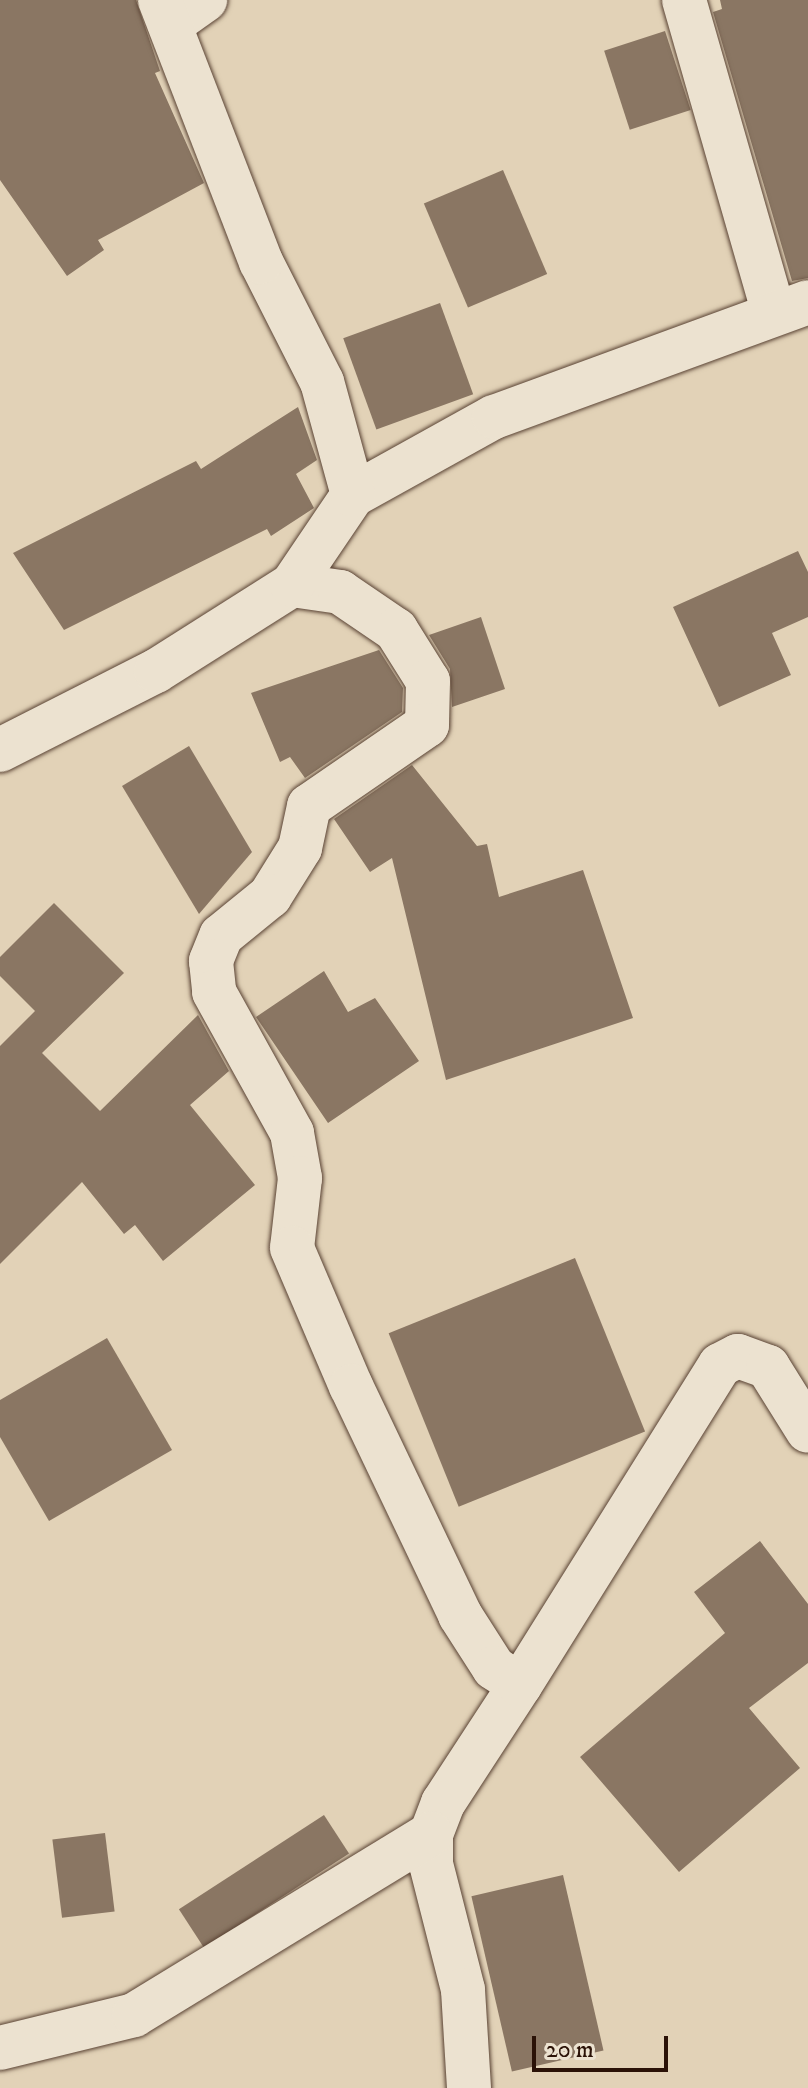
<!DOCTYPE html>
<html>
<head>
<meta charset="utf-8">
<style>
  body { margin:0 }
  #map { position:relative; width:808px; height:2088px; overflow:hidden; background:#e2d2b7; font-family:"IM FELL DW Pica",serif }
  div>[style] { position:absolute }
  .building>* { inset:0; background:#8a7663; transform-origin:0 0 }
  .roads { filter:drop-shadow(0 0 2px #594233) drop-shadow(0 0 2px #594233) }
  .minor>* { height:44px; margin:-22px; padding:0 22px; transform-origin:22px; border-radius:22px; background:#ece2d0 }
  span { translate:-50% -50%; white-space:nowrap; text-align:center; line-height:1.15; -webkit-text-stroke:6px #ece2d0; paint-order:stroke }
  .scale { position:absolute; left:532px; top:2036px; width:136px; height:36px; box-sizing:border-box; border:4px solid #2b1207; border-top:0; padding-left:10px; font-size:24px; line-height:28px; white-space:nowrap; color:#2b1207; -webkit-text-stroke:6px #ece2d0; paint-order:stroke }
</style>
</head>
<body>
<div id="map">
  <div class="building">
    <div style="clip-path:polygon(0 0,136px 0,160px 71px,155px 73px,204px 183px,98px 240px,104px 250px,67px 276px,0 180px)"></div>
    <div style="clip-path:polygon(720px 0,808px 0,808px 278px,792px 281px,713px 12px,722px 9px)"></div>
    <div style="left:665px;top:31px;width:83px;height:64px;rotate:72deg"></div>
    <div style="left:503px;top:170px;width:113px;height:86px;rotate:67deg"></div>
    <div style="left:440px;top:303px;width:97px;height:103px;rotate:70deg"></div>
    <div style="clip-path:polygon(298px 407px,317px 460px,296px 474px,314px 508px,271px 536px,267px 529px,64px 630px,13px 553px,196px 461px,201px 469px)"></div>
    <div style="clip-path:polygon(798px 551px,808px 572px,808px 617px,772px 633px,791px 675px,719px 707px,673px 607px)"></div>
    <div style="clip-path:polygon(481px 617px,505px 689px,452px 707px,450px 669px,429px 635px)"></div>
    <div style="clip-path:polygon(379px 650px,403px 688px,402px 712px,305px 778px,290px 757px,280px 762px,251px 693px)"></div>
    <div style="clip-path:polygon(189px 746px,252px 852px,199px 914px,122px 786px)"></div>
    <div style="clip-path:polygon(412px 765px,477px 846px,487px 844px,499px 897px,583px 870px,633px 1018px,446px 1080px,392px 858px,370px 872px,334px 819px)"></div>
    <div style="clip-path:polygon(54px 903px,124px 973px,42px 1053px,100px 1111px,198px 1015px,229px 1071px,190px 1105px,255px 1185px,163px 1261px,135px 1225px,124px 1234px,82px 1182px,0 1264px,0 1046px,35px 1011px,0 976px,0 957px)"></div>
    <div style="clip-path:polygon(324px 971px,348px 1012px,375px 998px,419px 1061px,328px 1123px,256px 1017px)"></div>
    <div style="left:575px;top:1258px;width:187px;height:201px;rotate:68deg"></div>
    <div style="clip-path:polygon(107px 1338px,172px 1450px,49px 1521px,0 1437px,0 1400px)"></div>
    <div style="clip-path:polygon(760px 1541px,808px 1604px,808px 1663px,749px 1708px,800px 1768px,679px 1872px,580px 1757px,725px 1633px,694px 1592px)"></div>
    <div style="left:324px;top:1815px;width:46px;height:173px;rotate:57deg"></div>
    <div style="left:105px;top:1833px;width:79px;height:53px;rotate:83deg"></div>
    <div style="left:563px;top:1875px;width:180px;height:94px;rotate:77deg"></div>
  </div>
  <div class="roads">
    <div class="minor">
      <div style="left:684px;top:0;width:326px;rotate:74deg"></div>
      <div style="left:171px;top:24px;width:42px;rotate:-35.2deg"></div>
      <div style="left:353px;top:495px;width:161px;rotate:-29deg"></div>
      <div style="left:494px;top:417px;width:334px;rotate:-20.1deg"></div>
      <div style="left:292px;top:585px;width:49px;rotate:8.3deg"></div>
      <div style="left:340px;top:592px;width:68px;rotate:34.2deg"></div>
      <div style="left:396px;top:630px;width:60px;rotate:57.9deg"></div>
      <div style="left:428px;top:681px;width:44px;rotate:91.3deg"></div>
      <div style="left:427px;top:725px;width:143px;rotate:145.5deg"></div>
      <div style="left:309px;top:806px;width:43px;rotate:102.1deg"></div>
      <div style="left:300px;top:848px;width:57px;rotate:122deg"></div>
      <div style="left:270px;top:896px;width:63px;rotate:140.8deg"></div>
      <div style="left:221px;top:936px;width:27px;rotate:112deg"></div>
      <div style="left:211px;top:961px;width:31px;rotate:84deg"></div>
      <div style="left:214px;top:992px;width:161px;rotate:61deg"></div>
      <div style="left:292px;top:1133px;width:46px;rotate:79.9deg"></div>
      <div style="left:300px;top:1178px;width:70px;rotate:96.5deg"></div>
      <div style="left:292px;top:1248px;width:150px;rotate:66.9deg"></div>
      <div style="left:351px;top:1386px;width:254px;rotate:64.5deg"></div>
      <div style="left:460px;top:1615px;width:63px;rotate:57.3deg"></div>
      <div style="left:494px;top:1668px;width:31px;rotate:33deg"></div>
      <div style="left:520px;top:1685px;width:141px;rotate:123.1deg"></div>
      <div style="left:443px;top:1803px;width:33px;rotate:111deg"></div>
      <div style="left:431px;top:1834px;width:30px;rotate:90deg"></div>
      <div style="left:431px;top:1864px;width:130px;rotate:75.7deg"></div>
      <div style="left:463px;top:1990px;width:98px;rotate:86.5deg"></div>
      <div style="left:0;top:750px;width:175px;rotate:-26.9deg"></div>
      <div style="left:156px;top:671px;width:161px;rotate:-32.3deg"></div>
      <div style="left:292px;top:585px;width:109px;rotate:-55.9deg"></div>
      <div style="left:353px;top:495px;width:117px;rotate:-105.3deg"></div>
      <div style="left:322px;top:382px;width:135px;rotate:-116.9deg"></div>
      <div style="left:261px;top:262px;width:281px;rotate:-111.1deg"></div>
      <div style="left:520px;top:1685px;width:377px;rotate:-58deg"></div>
      <div style="left:720px;top:1365px;width:20px;rotate:-27deg"></div>
      <div style="left:738px;top:1356px;width:32px;rotate:20deg"></div>
      <div style="left:768px;top:1367px;width:75px;rotate:58deg"></div>
      <div style="left:0;top:2048px;width:138px;rotate:-13.8deg"></div>
      <div style="left:134px;top:2015px;width:348px;rotate:-31.4deg"></div>
    </div>
  </div>
  <div class="scale">20 m</div>
</div>
</body>
</html>
